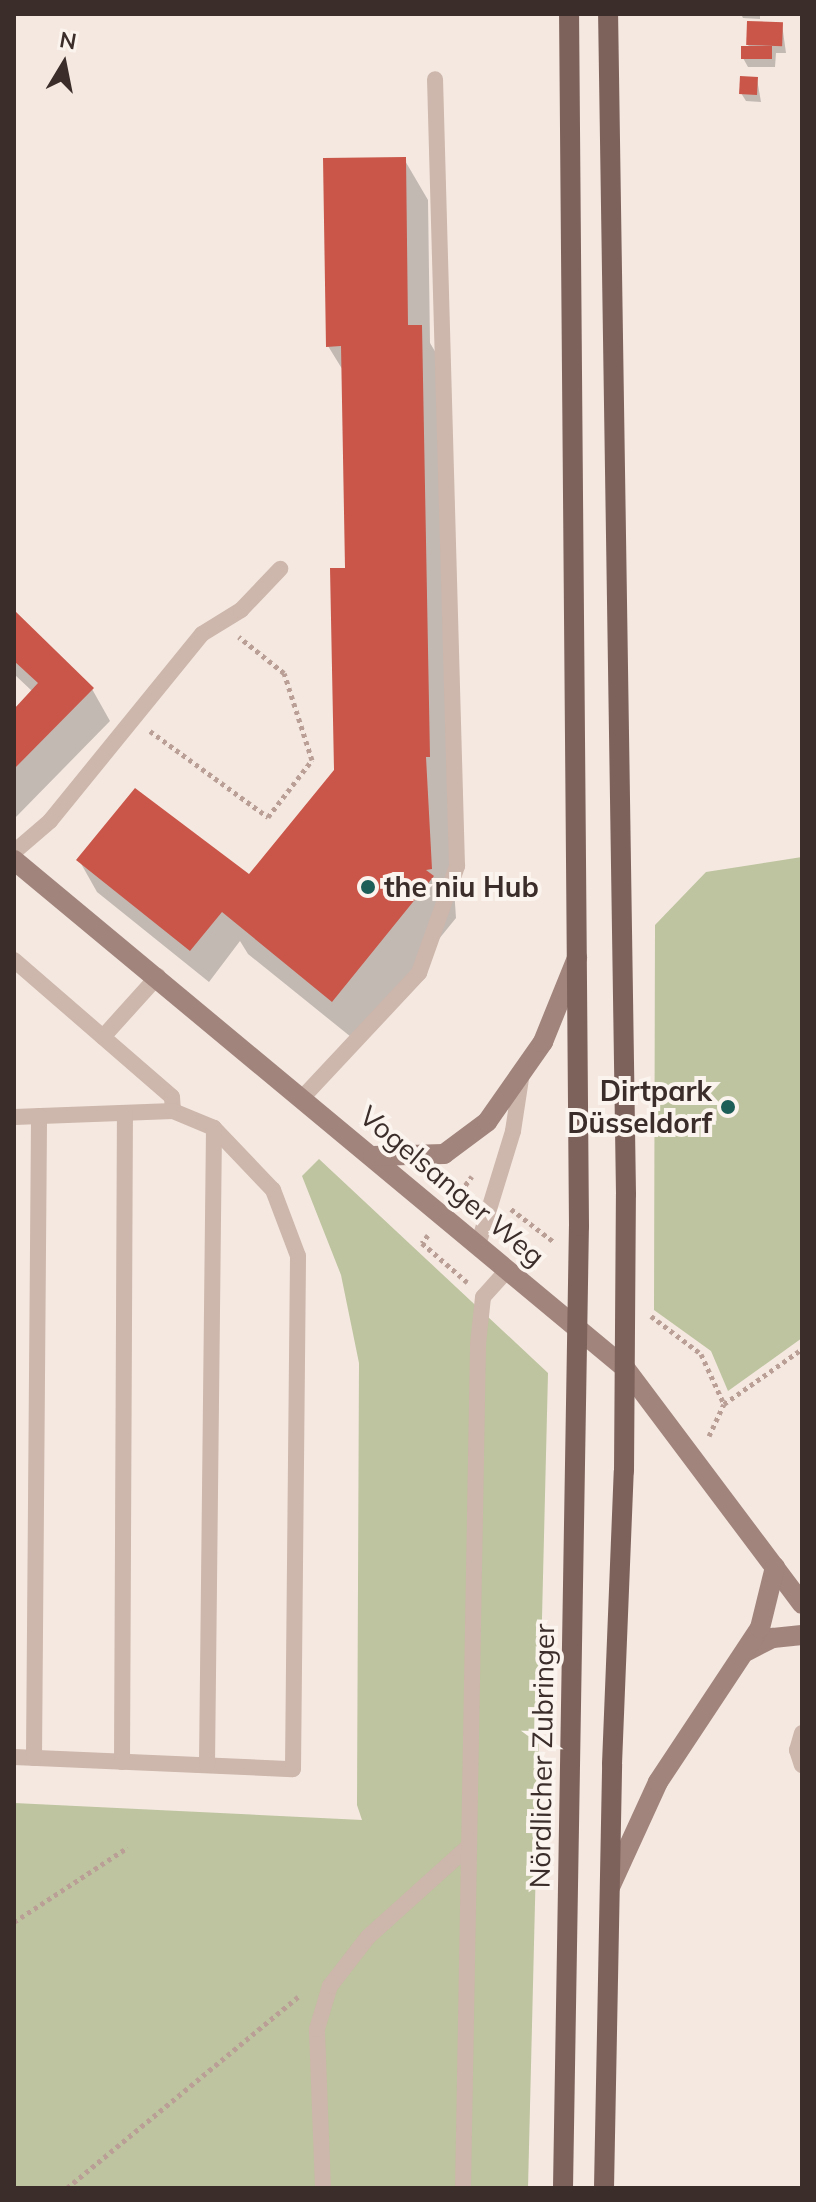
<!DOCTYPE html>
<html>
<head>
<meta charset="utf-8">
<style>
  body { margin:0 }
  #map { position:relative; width:816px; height:2202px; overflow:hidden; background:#f4e8e0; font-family:Mulish,sans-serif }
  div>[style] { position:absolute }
  .green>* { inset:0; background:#bdc49f }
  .shadow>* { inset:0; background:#0003 }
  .building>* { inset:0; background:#c95649; transform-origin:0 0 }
  .path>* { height:5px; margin-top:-2.5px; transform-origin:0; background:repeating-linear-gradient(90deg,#b99f95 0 4px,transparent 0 8px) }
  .lane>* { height:16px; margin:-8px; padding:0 8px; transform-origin:8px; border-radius:8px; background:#cdb6ab }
  .secondary>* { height:20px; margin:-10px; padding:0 10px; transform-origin:10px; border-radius:10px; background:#a1847c }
  .primary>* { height:20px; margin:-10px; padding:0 10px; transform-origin:10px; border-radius:10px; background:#7d625b }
  .dots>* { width:22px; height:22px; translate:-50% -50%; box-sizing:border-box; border:4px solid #fbf3ed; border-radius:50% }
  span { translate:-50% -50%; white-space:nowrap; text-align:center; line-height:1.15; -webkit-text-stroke:8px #fbf3ed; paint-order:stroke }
  .poi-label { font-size:28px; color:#3a2d2a; font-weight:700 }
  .left { translate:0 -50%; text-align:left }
  .right { translate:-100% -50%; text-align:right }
  .street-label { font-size:28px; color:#3a2d2a }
  .frame { position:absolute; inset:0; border:16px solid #3a2d2a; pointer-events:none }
  .north { position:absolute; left:24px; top:24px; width:80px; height:80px; -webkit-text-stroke:6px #fbf3ed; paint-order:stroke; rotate:10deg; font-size:22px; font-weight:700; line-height:32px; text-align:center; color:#3a2d2a }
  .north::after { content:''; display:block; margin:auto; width:28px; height:36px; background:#3a2d2a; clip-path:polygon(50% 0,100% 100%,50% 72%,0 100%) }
</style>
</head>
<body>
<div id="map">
  <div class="green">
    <div style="clip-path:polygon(802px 857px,802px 1338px,728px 1391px,711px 1351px,654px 1310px,655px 925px,706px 872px)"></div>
    <div style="clip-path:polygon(319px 1159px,548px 1373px,528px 2188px,14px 2188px,14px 1803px,362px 1820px,357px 1805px,359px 1363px,341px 1275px,302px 1176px)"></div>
  </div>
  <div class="shadow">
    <div style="clip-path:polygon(741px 14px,760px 14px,760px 19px,743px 18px)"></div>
    <div style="clip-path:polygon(782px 24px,786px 53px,776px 53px,775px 67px,748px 67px,743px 58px,749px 44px)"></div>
    <div style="clip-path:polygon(757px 79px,761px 102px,746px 101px,741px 93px)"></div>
    <div style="clip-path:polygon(404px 159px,428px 200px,430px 343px,445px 368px,448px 798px,456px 918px,356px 1041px,248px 954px,240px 941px,209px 982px,97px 892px,79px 860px,250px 880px,336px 770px,347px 570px,344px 372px,328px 346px)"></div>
    <div style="clip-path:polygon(14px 613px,92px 689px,110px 721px,14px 819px,14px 711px,33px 692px,14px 674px)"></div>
  </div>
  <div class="building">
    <div style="left:747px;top:21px;width:36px;height:24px;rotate:2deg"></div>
    <div style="left:741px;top:46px;width:31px;height:13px"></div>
    <div style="left:740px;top:76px;width:18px;height:18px;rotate:3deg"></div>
    <div style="clip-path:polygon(406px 157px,408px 325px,422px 325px,430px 757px,426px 757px,432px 869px,426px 870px,434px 876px,332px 1002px,222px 912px,190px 951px,76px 860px,135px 788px,249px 874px,334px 770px,330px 568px,345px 568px,341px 346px,326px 347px,323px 158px)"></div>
    <div style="clip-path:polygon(14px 610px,94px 688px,14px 769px,14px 709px,38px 683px,14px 661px)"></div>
  </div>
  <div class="path">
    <div style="left:150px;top:731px;width:146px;rotate:36.1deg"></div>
    <div style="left:268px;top:817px;width:72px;rotate:-52.3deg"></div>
    <div style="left:312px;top:760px;width:91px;rotate:-107.8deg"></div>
    <div style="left:284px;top:673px;width:58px;rotate:-141.3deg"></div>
    <div style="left:456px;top:1198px;width:27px;rotate:-54deg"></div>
    <div style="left:511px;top:1209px;width:54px;rotate:37.5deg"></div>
    <div style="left:428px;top:1235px;width:10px;rotate:127deg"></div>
    <div style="left:422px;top:1243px;width:60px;rotate:40.9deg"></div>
    <div style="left:651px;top:1316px;width:63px;rotate:37.2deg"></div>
    <div style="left:701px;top:1354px;width:55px;rotate:65.3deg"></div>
    <div style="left:709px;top:1436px;width:35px;rotate:-65deg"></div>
    <div style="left:724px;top:1404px;width:95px;rotate:-35.2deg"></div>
    <div style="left:14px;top:1922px;width:136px;rotate:-33.3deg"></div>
    <div style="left:67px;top:2188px;width:300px;rotate:-39.6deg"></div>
  </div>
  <div class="lane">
    <div style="left:14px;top:852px;width:48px;rotate:-40.7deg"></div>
    <div style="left:50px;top:821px;width:241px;rotate:-50.9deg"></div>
    <div style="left:202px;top:634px;width:46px;rotate:-31.6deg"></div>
    <div style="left:241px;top:610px;width:57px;rotate:-46.4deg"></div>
    <div style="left:14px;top:960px;width:209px;rotate:40.9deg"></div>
    <div style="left:172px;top:1097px;width:14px;rotate:86deg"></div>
    <div style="left:173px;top:1111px;width:159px;rotate:177.8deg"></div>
    <div style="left:103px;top:1037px;width:82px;rotate:-48deg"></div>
    <div style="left:303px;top:1097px;width:170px;rotate:-46.9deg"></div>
    <div style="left:419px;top:973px;width:114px;rotate:-70.4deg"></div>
    <div style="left:457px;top:866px;width:787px;rotate:-91.6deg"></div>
    <div style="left:478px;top:1245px;width:119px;rotate:-72.9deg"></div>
    <div style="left:513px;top:1131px;width:53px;rotate:-81.3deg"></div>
    <div style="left:802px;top:1733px;width:18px;rotate:106deg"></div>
    <div style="left:797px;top:1750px;width:16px;rotate:72deg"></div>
    <div style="left:14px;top:1757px;width:279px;rotate:2.5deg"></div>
    <div style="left:293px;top:1769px;width:513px;rotate:-89.44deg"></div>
    <div style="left:298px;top:1256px;width:71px;rotate:-110.7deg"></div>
    <div style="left:273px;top:1190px;width:86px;rotate:-133.6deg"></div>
    <div style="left:214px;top:1128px;width:44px;rotate:-157.5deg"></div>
    <div style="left:34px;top:1758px;width:642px;rotate:-89.55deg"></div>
    <div style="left:122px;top:1762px;width:649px;rotate:-89.74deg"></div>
    <div style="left:207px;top:1765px;width:637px;rotate:-89.37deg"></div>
    <div style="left:323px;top:2188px;width:159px;rotate:-92.2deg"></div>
    <div style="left:317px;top:2029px;width:45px;rotate:-73.2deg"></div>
    <div style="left:330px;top:1986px;width:62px;rotate:-52.2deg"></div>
    <div style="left:368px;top:1937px;width:136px;rotate:-42deg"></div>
    <div style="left:463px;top:2188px;width:844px;rotate:-88.98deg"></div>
    <div style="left:478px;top:1344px;width:47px;rotate:-83.9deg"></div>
    <div style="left:483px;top:1297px;width:36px;rotate:-48deg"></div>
  </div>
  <div class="secondary">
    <div style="left:14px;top:860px;width:795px;rotate:39.74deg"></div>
    <div style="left:625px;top:1368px;width:295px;rotate:53.1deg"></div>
    <div style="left:373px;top:1156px;width:71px;rotate:-1.6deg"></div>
    <div style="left:444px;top:1154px;width:54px;rotate:-36.7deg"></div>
    <div style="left:487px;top:1122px;width:98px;rotate:-55deg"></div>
    <div style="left:543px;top:1042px;width:91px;rotate:-68deg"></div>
    <div style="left:747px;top:1651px;width:29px;rotate:-27deg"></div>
    <div style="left:773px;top:1638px;width:29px;rotate:-6deg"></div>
    <div style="left:610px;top:1887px;width:115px;rotate:-65.4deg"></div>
    <div style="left:658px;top:1782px;width:185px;rotate:-56.5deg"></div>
    <div style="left:760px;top:1628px;width:63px;rotate:-76.2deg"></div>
  </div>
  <div class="primary">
    <div style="left:563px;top:2188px;width:962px;rotate:-89.05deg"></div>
    <div style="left:579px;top:1226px;width:1212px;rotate:-90.47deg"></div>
    <div style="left:604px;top:2188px;width:424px;rotate:-88.9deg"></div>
    <div style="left:612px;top:1764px;width:293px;rotate:-87.7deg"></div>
    <div style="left:624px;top:1471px;width:277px;rotate:-89.6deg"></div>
    <div style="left:626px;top:1194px;width:1180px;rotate:-90.87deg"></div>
  </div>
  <div class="dots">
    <div style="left:368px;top:887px;background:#1e5e59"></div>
    <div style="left:728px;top:1107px;background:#1e5e59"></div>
  </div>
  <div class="poi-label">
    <span class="left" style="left:384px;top:887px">the niu Hub</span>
    <span class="right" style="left:712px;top:1107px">Dirtpark<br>Düsseldorf</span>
  </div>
  <div class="street-label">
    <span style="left:452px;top:1186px;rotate:40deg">Vogelsanger Weg</span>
    <span style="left:542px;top:1756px;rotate:-89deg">Nördlicher Zubringer</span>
  </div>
  <div class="frame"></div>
  <div class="north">N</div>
</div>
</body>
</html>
